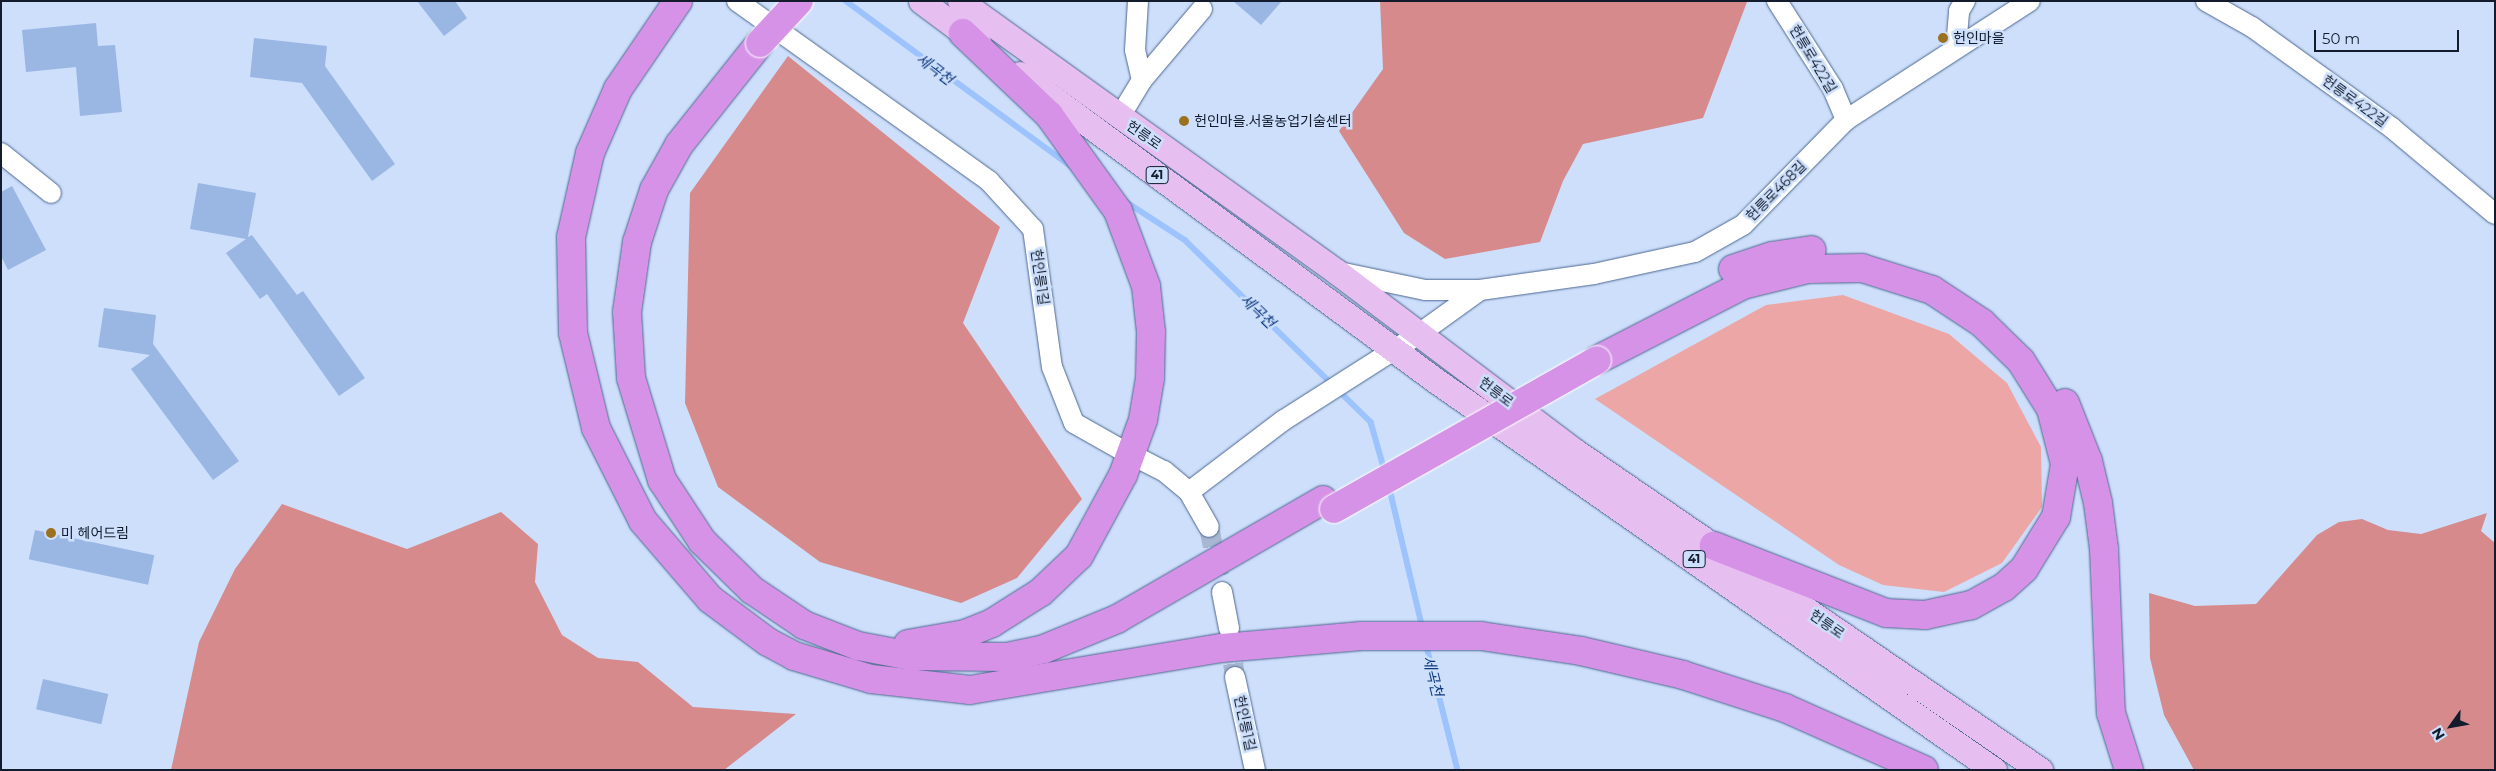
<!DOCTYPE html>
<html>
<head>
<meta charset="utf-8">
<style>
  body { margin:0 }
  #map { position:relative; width:2496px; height:771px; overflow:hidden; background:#cddffb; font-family:Montserrat,"Noto Sans KR",sans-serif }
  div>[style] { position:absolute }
  .green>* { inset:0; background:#eca6a6 }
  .forest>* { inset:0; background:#d78a8b }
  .stream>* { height:5.5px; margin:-2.75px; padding:0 2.75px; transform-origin:2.75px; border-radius:2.75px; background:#9dc3ff }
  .building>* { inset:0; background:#9ab7e4; transform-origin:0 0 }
  .minor-tunnel>* { height:20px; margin-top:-10px; transform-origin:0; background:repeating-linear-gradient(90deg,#a8b8d2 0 20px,transparent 0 30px) }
  .roads { filter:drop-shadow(0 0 1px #4d6790) drop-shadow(0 0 1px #4d6790) }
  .minor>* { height:20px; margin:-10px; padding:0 10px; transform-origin:10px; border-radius:10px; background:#fff }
  .major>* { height:25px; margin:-12.5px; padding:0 12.5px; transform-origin:12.5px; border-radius:12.5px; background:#e6bef0 }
  .highway>* { height:28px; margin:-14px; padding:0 14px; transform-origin:14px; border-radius:14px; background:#d592e6 }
  .bridges { filter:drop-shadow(0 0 1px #fff) drop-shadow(0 0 1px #fff) }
  .highway-bridge>* { height:28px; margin:-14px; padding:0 14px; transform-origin:14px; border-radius:14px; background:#d592e6 }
  .dots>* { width:14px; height:14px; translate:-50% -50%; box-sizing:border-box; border:2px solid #cddffb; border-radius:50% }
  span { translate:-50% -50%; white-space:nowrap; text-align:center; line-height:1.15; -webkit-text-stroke:5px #cddffb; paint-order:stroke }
  .shield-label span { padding:1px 4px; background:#cddffb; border:1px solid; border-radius:4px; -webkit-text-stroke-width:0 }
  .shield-label { font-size:12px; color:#121c2d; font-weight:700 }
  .poi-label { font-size:14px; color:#121c2d }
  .left { translate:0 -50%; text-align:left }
  .street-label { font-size:14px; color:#121c2d }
  .water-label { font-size:15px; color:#0c387c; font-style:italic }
  .frame { position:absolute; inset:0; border:2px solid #121c2d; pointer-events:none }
  .north { position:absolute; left:2426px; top:701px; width:50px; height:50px; -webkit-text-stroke:4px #cddffb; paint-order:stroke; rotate:238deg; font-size:14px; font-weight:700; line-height:20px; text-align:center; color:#121c2d }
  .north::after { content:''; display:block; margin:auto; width:18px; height:22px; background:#121c2d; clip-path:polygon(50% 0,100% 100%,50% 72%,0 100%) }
  .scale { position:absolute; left:2314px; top:30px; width:145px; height:22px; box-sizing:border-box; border:2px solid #121c2d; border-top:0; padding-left:6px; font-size:15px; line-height:18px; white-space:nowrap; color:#121c2d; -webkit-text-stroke:4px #cddffb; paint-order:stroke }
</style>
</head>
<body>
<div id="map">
  <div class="green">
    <div style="clip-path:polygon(1843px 295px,1949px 334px,2007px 383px,2041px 447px,2042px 507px,2002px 563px,1944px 592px,1883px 585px,1839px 565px,1595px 399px,1766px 305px)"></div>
  </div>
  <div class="forest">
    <div style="clip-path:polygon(1380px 1px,1747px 1px,1747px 2px,1703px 118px,1583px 144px,1563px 181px,1540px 242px,1445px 259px,1404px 233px,1339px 131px,1383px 69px)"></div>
    <div style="clip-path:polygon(788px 56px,1000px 227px,963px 323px,1082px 499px,1017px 578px,961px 603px,820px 562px,718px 487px,685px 403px,690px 193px)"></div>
    <div style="clip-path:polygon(282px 504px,407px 549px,501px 512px,538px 544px,535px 582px,562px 635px,598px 658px,638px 662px,693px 707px,796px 714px,724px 770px,171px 770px,199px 642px,235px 569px)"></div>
    <div style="clip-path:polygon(2487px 513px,2481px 531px,2495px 543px,2495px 770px,2194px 770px,2164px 715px,2150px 658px,2149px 593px,2195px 606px,2256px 604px,2317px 535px,2339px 522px,2362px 519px,2388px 530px,2421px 534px)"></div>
  </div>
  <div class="stream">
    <div style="left:846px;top:1px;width:282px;rotate:36.3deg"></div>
    <div style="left:1125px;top:201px;width:72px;rotate:33deg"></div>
    <div style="left:1185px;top:240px;width:260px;rotate:44.4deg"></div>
    <div style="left:1371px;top:422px;width:51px;rotate:74.1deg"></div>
    <div style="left:1389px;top:485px;width:148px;rotate:76.7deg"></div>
    <div style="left:1426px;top:643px;width:131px;rotate:75.9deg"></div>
  </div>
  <div class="building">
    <div style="clip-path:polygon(417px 1px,455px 1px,467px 18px,444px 36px)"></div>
    <div style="clip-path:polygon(1233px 1px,1282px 1px,1261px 25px)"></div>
    <div style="clip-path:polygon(96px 23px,98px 46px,115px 45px,122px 112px,80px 116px,76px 67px,26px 72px,22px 30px)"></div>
    <div style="clip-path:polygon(254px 38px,327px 46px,325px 66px,395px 164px,372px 181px,302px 83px,250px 77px)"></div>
    <div style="clip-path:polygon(198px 183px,256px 193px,248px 237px,252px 235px,297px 295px,303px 291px,365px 378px,339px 396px,267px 294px,260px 299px,226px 253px,246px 239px,190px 229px)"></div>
    <div style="clip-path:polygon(12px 186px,46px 250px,8px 270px,1px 256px,1px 192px)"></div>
    <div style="clip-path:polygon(104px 308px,156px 315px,153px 344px,239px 461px,213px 480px,131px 369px,150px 355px,98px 347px)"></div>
    <div style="left:35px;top:530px;width:122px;height:30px;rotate:12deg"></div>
    <div style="left:43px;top:679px;width:67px;height:31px;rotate:13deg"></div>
  </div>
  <div class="minor-tunnel">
    <div style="left:1209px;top:527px;width:66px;rotate:78.7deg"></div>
    <div style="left:1229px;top:634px;width:43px;rotate:82.1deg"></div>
  </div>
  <div class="roads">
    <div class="minor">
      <div style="left:737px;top:1px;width:310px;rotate:35.5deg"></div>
      <div style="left:989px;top:181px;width:65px;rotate:47.5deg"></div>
      <div style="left:1033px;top:229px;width:139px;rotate:82.2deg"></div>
      <div style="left:1052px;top:367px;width:60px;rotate:68.6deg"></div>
      <div style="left:1074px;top:423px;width:61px;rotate:29.5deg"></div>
      <div style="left:1138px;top:1px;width:49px;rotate:93.5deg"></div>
      <div style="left:1135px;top:50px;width:31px;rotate:77deg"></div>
      <div style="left:1777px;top:1px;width:104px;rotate:57.5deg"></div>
      <div style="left:1833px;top:89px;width:34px;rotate:67deg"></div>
      <div style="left:2206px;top:1px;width:53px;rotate:29.5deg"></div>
      <div style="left:2252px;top:27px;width:173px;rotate:35.8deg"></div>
      <div style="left:2392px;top:128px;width:134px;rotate:39.9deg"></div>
      <div style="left:1956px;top:47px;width:36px;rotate:-85deg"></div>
      <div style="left:1959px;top:11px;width:12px;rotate:-59deg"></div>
      <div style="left:1119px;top:118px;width:44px;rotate:-58.8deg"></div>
      <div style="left:1142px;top:80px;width:93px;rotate:-49.8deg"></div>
      <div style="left:1px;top:153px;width:64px;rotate:38.7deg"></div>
      <div style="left:1339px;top:272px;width:88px;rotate:11.8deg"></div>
      <div style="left:1425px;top:290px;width:55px"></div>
      <div style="left:1480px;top:290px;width:115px;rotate:-8deg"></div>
      <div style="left:1594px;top:274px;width:103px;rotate:-12.3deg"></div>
      <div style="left:1695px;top:252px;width:55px;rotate:-29.4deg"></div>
      <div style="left:1743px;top:225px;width:147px;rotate:-45.6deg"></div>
      <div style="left:1846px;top:120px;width:219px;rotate:-32.9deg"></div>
      <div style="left:1136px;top:457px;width:31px;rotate:27deg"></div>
      <div style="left:1164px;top:471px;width:33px;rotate:40deg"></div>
      <div style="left:1189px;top:492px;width:40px;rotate:60.3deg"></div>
      <div style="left:1189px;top:492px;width:119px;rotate:-37.2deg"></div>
      <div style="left:1284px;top:420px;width:160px;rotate:-32.5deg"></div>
      <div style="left:1419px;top:334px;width:75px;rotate:-35.8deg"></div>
      <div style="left:1222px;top:592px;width:37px;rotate:79deg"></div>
      <div style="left:1235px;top:677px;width:95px;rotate:77.9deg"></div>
    </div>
    <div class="major">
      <div style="left:921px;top:1px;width:72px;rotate:36.6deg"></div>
      <div style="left:960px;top:1px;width:464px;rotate:35.7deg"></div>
      <div style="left:1337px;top:272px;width:299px;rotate:37deg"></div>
      <div style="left:1576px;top:452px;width:563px;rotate:34.42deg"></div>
      <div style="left:1020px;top:74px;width:516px;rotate:36.4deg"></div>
      <div style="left:1435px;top:380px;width:682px;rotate:34.9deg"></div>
    </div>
    <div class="highway">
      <div style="left:678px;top:1px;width:107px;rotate:124.3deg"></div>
      <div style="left:618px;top:89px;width:70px;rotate:113.6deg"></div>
      <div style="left:590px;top:153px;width:86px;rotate:102.7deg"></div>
      <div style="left:571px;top:237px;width:96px;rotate:88.8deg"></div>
      <div style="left:573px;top:333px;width:98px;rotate:76.4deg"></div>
      <div style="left:596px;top:428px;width:104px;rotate:63.2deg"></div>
      <div style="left:643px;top:521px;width:103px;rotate:49.3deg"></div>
      <div style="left:710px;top:599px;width:72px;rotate:36.6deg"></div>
      <div style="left:768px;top:642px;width:30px;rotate:28deg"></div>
      <div style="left:794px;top:656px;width:80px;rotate:16.6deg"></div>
      <div style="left:871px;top:679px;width:100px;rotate:6.3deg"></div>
      <div style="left:970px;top:690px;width:255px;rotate:-9.5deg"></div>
      <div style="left:1222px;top:648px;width:140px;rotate:-4.9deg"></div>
      <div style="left:1361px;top:636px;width:120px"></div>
      <div style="left:1481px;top:636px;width:101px;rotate:8.5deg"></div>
      <div style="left:1581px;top:651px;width:105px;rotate:13.2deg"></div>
      <div style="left:1683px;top:675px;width:107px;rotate:17.9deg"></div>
      <div style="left:1785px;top:708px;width:152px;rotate:24deg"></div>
      <div style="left:760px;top:43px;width:130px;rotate:128.5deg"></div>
      <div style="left:679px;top:145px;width:51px;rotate:119.1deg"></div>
      <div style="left:654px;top:190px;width:55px;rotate:108.1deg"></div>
      <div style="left:637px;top:242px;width:71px;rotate:98.1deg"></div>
      <div style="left:627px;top:312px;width:66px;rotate:86.5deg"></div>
      <div style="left:631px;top:378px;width:107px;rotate:73.1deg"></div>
      <div style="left:662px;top:480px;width:73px;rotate:56.7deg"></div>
      <div style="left:702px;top:541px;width:70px;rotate:44.4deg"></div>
      <div style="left:752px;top:590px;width:63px;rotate:33.9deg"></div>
      <div style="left:804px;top:625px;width:58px;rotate:21.3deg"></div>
      <div style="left:858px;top:646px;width:54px;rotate:10.7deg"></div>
      <div style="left:911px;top:656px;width:96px;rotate:0.6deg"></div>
      <div style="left:1007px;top:657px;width:38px;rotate:-12deg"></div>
      <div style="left:1044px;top:649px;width:79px;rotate:-22.3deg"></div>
      <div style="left:1117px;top:619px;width:238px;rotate:-30deg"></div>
      <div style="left:1733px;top:269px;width:41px;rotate:-18.4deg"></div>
      <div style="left:1772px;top:256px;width:40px;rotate:-8.5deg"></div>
      <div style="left:1597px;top:360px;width:164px;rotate:-27.2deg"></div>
      <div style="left:1743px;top:285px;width:67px;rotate:-13.8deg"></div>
      <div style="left:1808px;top:269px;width:54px;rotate:-1.1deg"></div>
      <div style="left:1862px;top:268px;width:73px;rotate:17.4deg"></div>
      <div style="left:1932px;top:290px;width:60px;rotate:33.4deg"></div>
      <div style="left:1982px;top:323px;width:54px;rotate:44.3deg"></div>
      <div style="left:2021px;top:361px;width:57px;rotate:58deg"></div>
      <div style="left:2051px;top:409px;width:57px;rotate:75.7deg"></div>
      <div style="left:2065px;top:464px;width:54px;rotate:99.6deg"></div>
      <div style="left:2056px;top:517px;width:61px;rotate:121.6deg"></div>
      <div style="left:2024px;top:569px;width:27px;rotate:138deg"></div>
      <div style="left:2004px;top:587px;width:38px;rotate:151deg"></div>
      <div style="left:1971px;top:605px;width:47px;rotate:167.7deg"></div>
      <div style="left:1925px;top:615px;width:39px;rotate:-177deg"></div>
      <div style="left:1886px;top:613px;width:185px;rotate:-158.7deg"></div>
      <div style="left:2065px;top:403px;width:62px;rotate:68.4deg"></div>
      <div style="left:2088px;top:461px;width:43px;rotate:76.6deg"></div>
      <div style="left:2098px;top:503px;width:46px;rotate:82.6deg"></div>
      <div style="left:2104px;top:549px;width:164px;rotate:87.6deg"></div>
      <div style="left:2111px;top:713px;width:60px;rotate:72.5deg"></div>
      <div style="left:908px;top:644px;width:58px;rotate:-10deg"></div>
      <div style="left:965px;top:634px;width:29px;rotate:-22deg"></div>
      <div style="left:992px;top:623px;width:58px;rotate:-32.3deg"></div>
      <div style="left:1041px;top:592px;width:52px;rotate:-43.5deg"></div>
      <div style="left:1079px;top:556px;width:92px;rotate:-61.5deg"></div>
      <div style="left:1123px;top:475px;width:59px;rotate:-70deg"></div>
      <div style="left:1143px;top:420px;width:43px;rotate:-80.5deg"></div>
      <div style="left:1150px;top:378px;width:46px;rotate:-88.8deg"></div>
      <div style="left:1151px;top:332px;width:46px;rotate:-96.2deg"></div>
      <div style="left:1146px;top:286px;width:80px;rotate:-110.5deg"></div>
      <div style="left:1118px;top:211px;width:118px;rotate:-125.7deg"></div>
      <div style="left:1049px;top:115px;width:119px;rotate:-136.4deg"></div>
    </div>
  </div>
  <div class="bridges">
    <div class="highway-bridge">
      <div style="left:760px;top:43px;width:57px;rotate:-47.1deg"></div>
      <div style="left:1334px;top:509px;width:302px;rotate:-29.5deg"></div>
    </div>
  </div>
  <div class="dots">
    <div style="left:1943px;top:38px;background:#9b711f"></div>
    <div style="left:1184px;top:121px;background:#9b711f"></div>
    <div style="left:51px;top:533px;background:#9b711f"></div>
  </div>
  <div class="shield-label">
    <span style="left:1157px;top:175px">41</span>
    <span style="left:1694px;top:559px">41</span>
  </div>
  <div class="poi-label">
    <span class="left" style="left:1953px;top:38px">헌인마을</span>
    <span class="left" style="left:1194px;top:121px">헌인마을.서울농업기술센터</span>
    <span class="left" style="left:61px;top:533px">미 헤어드림</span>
  </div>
  <div class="street-label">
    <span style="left:1813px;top:59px;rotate:59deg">헌릉로422길</span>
    <span style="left:2355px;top:101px;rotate:36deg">헌릉로422길</span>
    <span style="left:1144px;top:135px;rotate:35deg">헌릉로</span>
    <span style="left:1776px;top:191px;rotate:-45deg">헌릉로468길</span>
    <span style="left:1040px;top:277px;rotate:82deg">헌인릉1길</span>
    <span style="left:1496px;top:392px;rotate:37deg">헌릉로</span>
    <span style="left:1827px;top:624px;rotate:35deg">헌릉로</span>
    <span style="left:1245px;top:723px;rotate:78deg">헌인릉1길</span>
  </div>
  <div class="water-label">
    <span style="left:935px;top:69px;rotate:37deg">세곡천</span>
    <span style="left:1258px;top:311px;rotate:44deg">세곡천</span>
    <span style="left:1433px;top:676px;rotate:76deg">세곡천</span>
  </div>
  <div class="frame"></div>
  <div class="north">N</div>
  <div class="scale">50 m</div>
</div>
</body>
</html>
